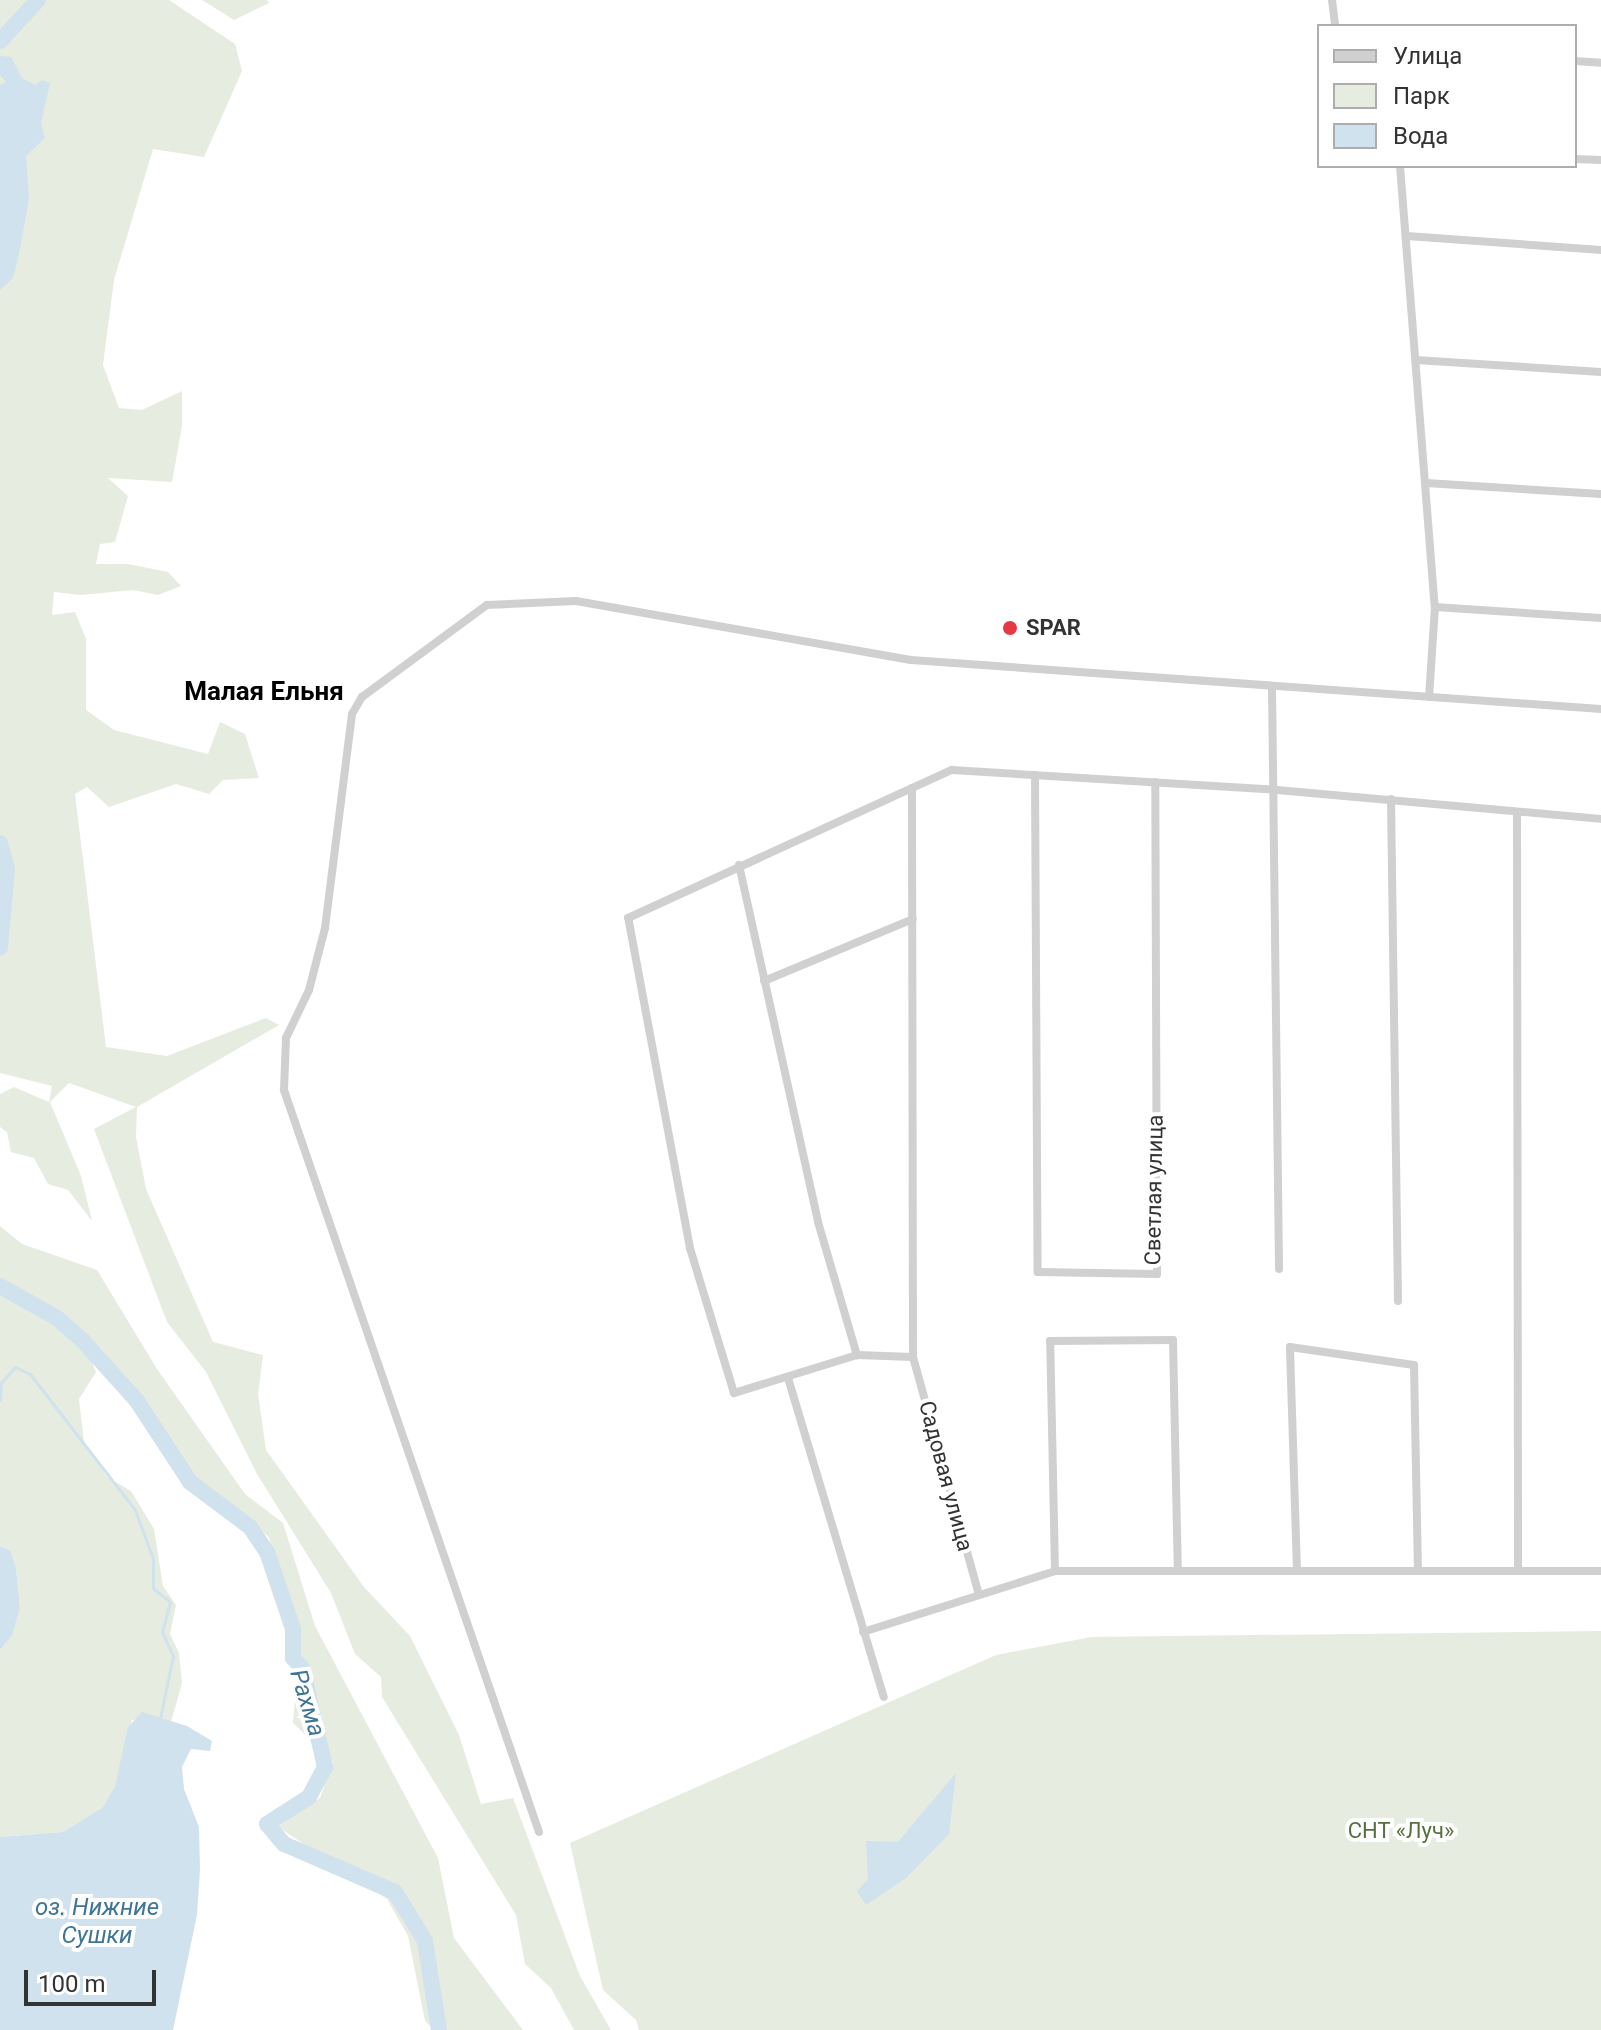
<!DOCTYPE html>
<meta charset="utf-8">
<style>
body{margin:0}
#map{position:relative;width:1601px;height:2030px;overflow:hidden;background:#fff;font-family:Roboto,sans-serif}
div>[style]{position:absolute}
.green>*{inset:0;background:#e6ecdf}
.water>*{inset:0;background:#cfe2ee}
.stream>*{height:3px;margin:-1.5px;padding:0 1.5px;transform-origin:1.5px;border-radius:1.5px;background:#cfe2ee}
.river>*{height:16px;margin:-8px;padding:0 8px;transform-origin:8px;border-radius:8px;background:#cfe2ee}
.minor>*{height:8px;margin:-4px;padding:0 4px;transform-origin:4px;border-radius:4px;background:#d0d0d0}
.dots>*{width:22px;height:22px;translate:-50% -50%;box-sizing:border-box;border:4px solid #fff;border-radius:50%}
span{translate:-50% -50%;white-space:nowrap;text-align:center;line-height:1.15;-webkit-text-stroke:8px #fff;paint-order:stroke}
.poi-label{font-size:22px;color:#333;font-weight:700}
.left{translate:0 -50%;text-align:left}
.street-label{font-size:22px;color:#333}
.park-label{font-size:22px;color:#56703f}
.water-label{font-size:24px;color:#3f7597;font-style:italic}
.quarter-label{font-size:26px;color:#000;font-weight:700}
.legend{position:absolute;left:1317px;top:24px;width:260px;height:144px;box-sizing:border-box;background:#fff;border:2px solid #adadad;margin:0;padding:10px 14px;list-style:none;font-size:24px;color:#333}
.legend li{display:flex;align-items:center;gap:16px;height:40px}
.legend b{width:40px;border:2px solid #adadad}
.scale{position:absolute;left:24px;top:1970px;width:132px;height:36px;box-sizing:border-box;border:4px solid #333;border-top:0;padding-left:10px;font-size:24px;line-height:28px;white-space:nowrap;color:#333;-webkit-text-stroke:6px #fff;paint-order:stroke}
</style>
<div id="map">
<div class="green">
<i style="clip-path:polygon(0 0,169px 0,235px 44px,242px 71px,204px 157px,153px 149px,114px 280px,103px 365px,119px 408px,142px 410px,182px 391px,182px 426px,172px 482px,108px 478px,128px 496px,115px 542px,100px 544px,96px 564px,128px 564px,168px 572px,181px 586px,158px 595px,133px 590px,81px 595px,54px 592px,52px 615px,75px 612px,86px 639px,86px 710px,114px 730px,208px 754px,220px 722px,245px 734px,259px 778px,223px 780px,209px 794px,176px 784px,109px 807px,87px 787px,75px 794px,106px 1047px,167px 1056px,266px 1018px,279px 1025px,137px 1107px,136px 1137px,146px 1189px,213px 1342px,263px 1355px,258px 1394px,266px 1450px,364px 1587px,410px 1636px,459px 1735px,481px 1804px,513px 1798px,580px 1976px,611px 2030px,574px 2030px,551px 1988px,525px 1964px,516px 1915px,382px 1697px,381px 1677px,355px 1654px,331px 1593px,257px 1474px,206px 1372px,167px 1322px,94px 1129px,136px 1107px,69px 1083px,50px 1102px,81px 1176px,92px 1221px,68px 1190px,48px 1184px,34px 1158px,11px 1152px,7px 1132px,0 1127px,0 1094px,14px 1087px,49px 1102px,52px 1086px,0 1073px)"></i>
<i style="clip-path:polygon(202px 0,267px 0,269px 3px,234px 20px)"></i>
<i style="clip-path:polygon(0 1226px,22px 1244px,97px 1270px,157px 1369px,245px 1494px,283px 1523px,315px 1626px,438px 1858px,454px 1938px,523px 2030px,435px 2030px,425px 2021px,408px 1936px,387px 1899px,278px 1827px,320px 1798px,333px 1762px,293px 1723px,299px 1654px,269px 1537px,192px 1477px,133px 1388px,82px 1333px,61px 1320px,83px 1341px,96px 1372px,79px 1399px,84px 1442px,107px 1477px,131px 1491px,154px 1529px,163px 1586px,176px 1605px,170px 1634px,179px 1653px,182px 1683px,171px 1722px,132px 1720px,115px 1786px,103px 1807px,63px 1832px,0 1837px,0 1650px,12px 1636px,20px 1608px,16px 1568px,11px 1551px,0 1546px,0 1286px,43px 1310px,0 1282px)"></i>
<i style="clip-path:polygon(1601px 1631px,1601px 2030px,639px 2030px,636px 2020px,603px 1990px,570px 1843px,996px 1655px,1091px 1637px)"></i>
</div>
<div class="water">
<i style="clip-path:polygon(0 56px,11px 57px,22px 78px,35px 85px,42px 80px,50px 83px,41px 123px,45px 138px,26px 156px,29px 199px,19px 254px,13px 278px,0 290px,0 85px,6px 82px,0 75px)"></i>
<i style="clip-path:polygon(0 1546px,11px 1551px,16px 1568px,20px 1608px,12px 1636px,0 1650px)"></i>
<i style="clip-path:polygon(142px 1712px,187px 1726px,212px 1741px,210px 1751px,191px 1749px,182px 1767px,184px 1789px,199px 1827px,200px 1870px,197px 1915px,173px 2030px,0 2030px,0 1837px,63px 1832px,103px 1807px,115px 1786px,128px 1727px)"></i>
<i style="clip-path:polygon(956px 1773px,949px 1834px,906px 1878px,866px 1905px,857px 1891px,868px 1879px,866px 1841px,898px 1842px)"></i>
</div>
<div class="stream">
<i style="left:0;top:1400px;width:17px;rotate:-87deg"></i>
<i style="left:1px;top:1383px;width:21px;rotate:-49deg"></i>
<i style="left:15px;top:1367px;width:17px;rotate:25deg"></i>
<i style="left:30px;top:1374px;width:172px;rotate:52.3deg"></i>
<i style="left:135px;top:1510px;width:52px;rotate:69.8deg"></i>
<i style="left:153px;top:1559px;width:29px;rotate:90deg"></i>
<i style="left:153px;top:1588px;width:22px;rotate:39deg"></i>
<i style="left:170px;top:1602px;width:31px;rotate:105deg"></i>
<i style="left:162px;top:1632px;width:26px;rotate:65deg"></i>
<i style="left:173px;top:1656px;width:63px;rotate:101.8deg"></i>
</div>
<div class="river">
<i style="left:0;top:41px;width:56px;rotate:-47.2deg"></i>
<i style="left:0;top:843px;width:27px;rotate:75deg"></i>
<i style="left:7px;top:869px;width:79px;rotate:95.1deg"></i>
<i style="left:0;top:1286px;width:65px;rotate:29.3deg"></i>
<i style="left:57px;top:1318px;width:35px;rotate:41deg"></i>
<i style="left:83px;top:1341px;width:81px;rotate:48deg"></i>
<i style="left:137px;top:1401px;width:97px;rotate:56.8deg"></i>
<i style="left:190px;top:1482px;width:75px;rotate:36.9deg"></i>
<i style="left:250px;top:1527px;width:30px;rotate:56deg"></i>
<i style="left:267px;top:1552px;width:81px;rotate:71.3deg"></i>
<i style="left:293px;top:1629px;width:29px;rotate:90deg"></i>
<i style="left:293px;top:1658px;width:13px;rotate:48deg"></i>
<i style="left:302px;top:1668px;width:102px;rotate:76.9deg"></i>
<i style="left:325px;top:1767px;width:34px;rotate:118deg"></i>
<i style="left:309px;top:1797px;width:50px;rotate:147.3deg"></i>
<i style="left:267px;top:1824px;width:26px;rotate:50deg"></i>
<i style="left:284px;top:1844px;width:121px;rotate:23.4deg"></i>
<i style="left:395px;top:1892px;width:57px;rotate:58.5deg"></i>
<i style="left:425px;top:1941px;width:90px;rotate:81.1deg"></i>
</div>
<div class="minor">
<i style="left:1332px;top:0;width:26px;rotate:83deg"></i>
<i style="left:1575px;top:61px;width:26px;rotate:4deg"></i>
<i style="left:1575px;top:159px;width:26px;rotate:2deg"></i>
<i style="left:1400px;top:166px;width:442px;rotate:85.5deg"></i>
<i style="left:1435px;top:607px;width:90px;rotate:93.8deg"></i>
<i style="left:1407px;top:236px;width:195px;rotate:4.1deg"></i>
<i style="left:1416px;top:360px;width:185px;rotate:3.7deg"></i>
<i style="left:1426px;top:483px;width:175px;rotate:3.6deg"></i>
<i style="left:1435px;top:607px;width:166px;rotate:3.8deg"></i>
<i style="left:1272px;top:686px;width:583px;rotate:89.31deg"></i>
<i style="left:1035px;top:775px;width:497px;rotate:89.7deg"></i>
<i style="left:1038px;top:1272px;width:119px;rotate:1deg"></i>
<i style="left:1157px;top:1274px;width:492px;rotate:-90.2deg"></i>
<i style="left:912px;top:788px;width:569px;rotate:89.9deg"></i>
<i style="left:913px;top:1357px;width:247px;rotate:74.5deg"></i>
<i style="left:1391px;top:799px;width:502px;rotate:89.2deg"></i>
<i style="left:1517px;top:813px;width:758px;rotate:89.92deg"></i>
<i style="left:739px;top:865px;width:366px;rotate:77.5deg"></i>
<i style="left:818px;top:1222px;width:139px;rotate:73.7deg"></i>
<i style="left:764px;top:981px;width:161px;rotate:-22.6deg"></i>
<i style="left:913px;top:1357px;width:56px;rotate:-178deg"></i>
<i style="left:857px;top:1355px;width:129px;rotate:162.8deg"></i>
<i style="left:734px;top:1393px;width:152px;rotate:-106.9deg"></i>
<i style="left:690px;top:1248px;width:336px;rotate:-100.6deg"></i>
<i style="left:628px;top:918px;width:356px;rotate:-24.6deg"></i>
<i style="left:952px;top:770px;width:326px;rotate:3.5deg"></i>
<i style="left:1277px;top:790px;width:325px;rotate:5.1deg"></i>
<i style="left:788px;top:1378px;width:333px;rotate:73.3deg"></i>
<i style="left:1055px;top:1571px;width:230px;rotate:-91.2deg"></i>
<i style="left:1050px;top:1341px;width:123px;rotate:-0.5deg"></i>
<i style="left:1173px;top:1340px;width:231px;rotate:88.8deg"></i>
<i style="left:1297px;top:1571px;width:224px;rotate:-91.8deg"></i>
<i style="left:1290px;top:1347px;width:125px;rotate:8.3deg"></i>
<i style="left:1414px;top:1365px;width:206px;rotate:88.9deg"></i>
<i style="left:863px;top:1632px;width:201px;rotate:-17.6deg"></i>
<i style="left:1055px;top:1571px;width:546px"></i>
<i style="left:539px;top:1832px;width:785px;rotate:-108.97deg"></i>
<i style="left:284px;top:1090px;width:52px;rotate:-87.8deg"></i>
<i style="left:286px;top:1038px;width:53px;rotate:-64.4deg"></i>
<i style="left:309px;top:990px;width:64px;rotate:-75.5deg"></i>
<i style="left:325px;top:928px;width:216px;rotate:-82.8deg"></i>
<i style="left:352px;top:714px;width:20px;rotate:-60deg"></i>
<i style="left:362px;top:697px;width:155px;rotate:-36.4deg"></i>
<i style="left:487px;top:605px;width:89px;rotate:-2.6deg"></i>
<i style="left:576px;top:601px;width:340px;rotate:10deg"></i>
<i style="left:911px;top:660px;width:692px;rotate:4.06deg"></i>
</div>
<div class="dots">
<i style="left:1010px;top:628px;background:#e63946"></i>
</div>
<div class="poi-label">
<span class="left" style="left:1026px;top:628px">SPAR</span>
</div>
<div class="street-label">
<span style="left:1154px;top:1190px;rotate:-89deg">Светлая улица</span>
<span style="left:946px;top:1476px;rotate:75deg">Садовая улица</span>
</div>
<div class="park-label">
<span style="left:1401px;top:1831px">СНТ «Луч»</span>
</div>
<div class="water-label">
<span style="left:307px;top:1703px;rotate:73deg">Рахма</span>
<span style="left:97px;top:1922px">оз. Нижние<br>Сушки</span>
</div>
<div class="quarter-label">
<span style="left:264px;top:692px">Малая Ельня</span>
</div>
<ul class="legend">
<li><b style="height:10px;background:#d0d0d0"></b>Улица</li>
<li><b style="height:22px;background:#e6ecdf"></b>Парк</li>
<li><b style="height:22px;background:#cfe2ee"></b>Вода</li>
</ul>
<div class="scale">100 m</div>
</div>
